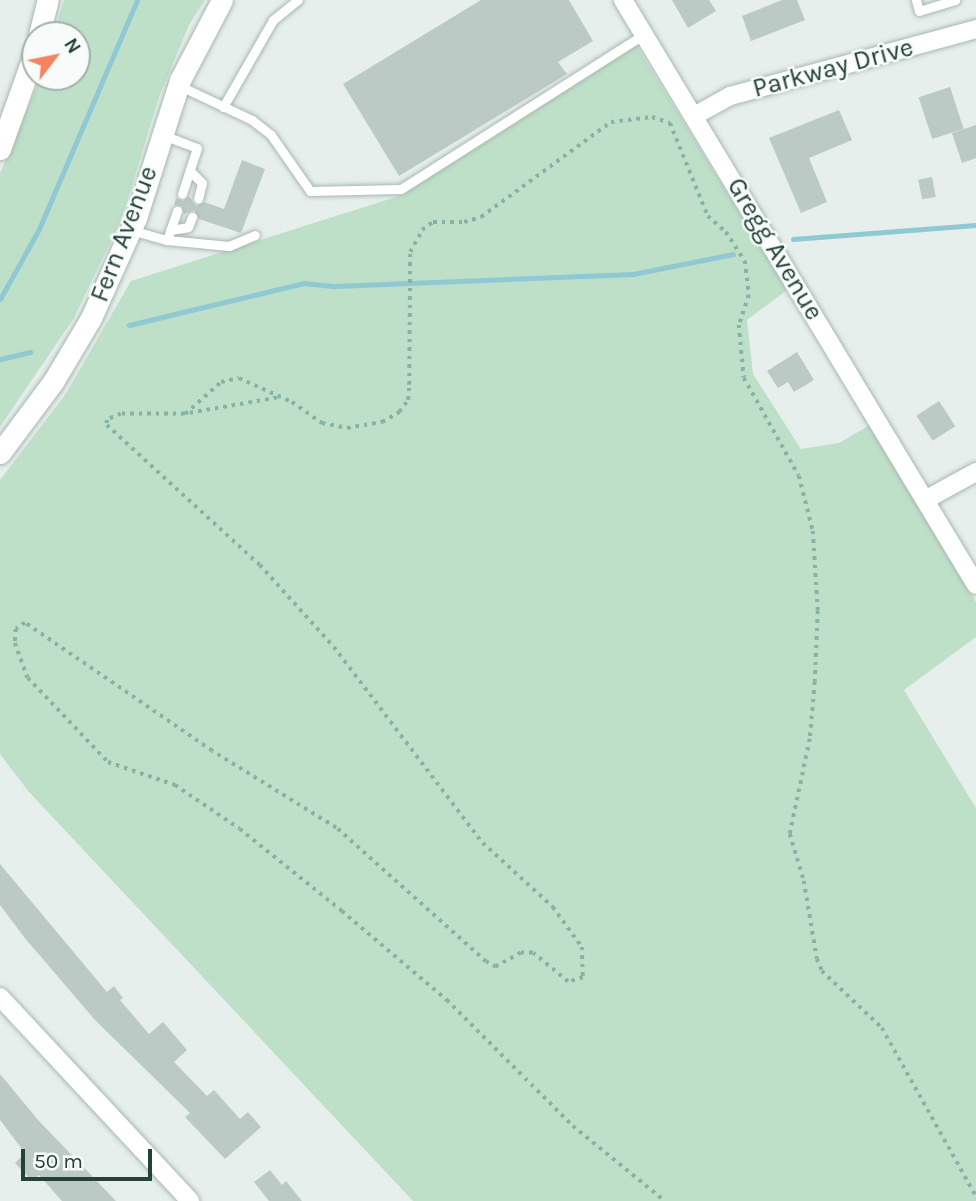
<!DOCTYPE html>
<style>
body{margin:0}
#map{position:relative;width:976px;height:1201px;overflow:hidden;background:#e6efeb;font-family:Karla,sans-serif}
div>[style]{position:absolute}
.green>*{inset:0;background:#bfe0c8}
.stream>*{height:5px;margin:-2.5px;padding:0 2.5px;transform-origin:2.5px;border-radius:2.5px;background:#8ec9d4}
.building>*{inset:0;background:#bbcac4;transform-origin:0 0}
.path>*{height:3.5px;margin-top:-1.75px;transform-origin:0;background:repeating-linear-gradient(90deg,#86b3a5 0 3.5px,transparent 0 8.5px)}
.roads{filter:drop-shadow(0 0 2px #a8b8b2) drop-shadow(0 0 2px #a8b8b2)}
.service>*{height:9px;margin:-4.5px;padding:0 4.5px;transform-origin:4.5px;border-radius:4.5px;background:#fff}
.minor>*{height:18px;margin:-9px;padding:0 9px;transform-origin:9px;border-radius:9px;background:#fff}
.tertiary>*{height:21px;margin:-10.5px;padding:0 10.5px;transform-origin:10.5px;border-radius:10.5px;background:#fff}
span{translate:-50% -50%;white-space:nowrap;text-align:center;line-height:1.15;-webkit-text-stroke:5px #f7fbf9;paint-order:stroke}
.street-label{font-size:26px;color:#24423a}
.north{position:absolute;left:21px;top:21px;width:70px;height:70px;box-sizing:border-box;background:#f7fbf9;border:2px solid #a3b1ad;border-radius:50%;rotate:58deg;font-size:19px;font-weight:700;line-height:28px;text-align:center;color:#24423a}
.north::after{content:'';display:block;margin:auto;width:24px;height:32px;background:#f4845f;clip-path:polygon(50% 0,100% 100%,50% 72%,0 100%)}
.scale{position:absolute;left:21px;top:1149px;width:131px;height:32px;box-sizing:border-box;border:4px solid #24423a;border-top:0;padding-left:9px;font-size:21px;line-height:24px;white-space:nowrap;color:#24423a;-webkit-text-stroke:5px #f7fbf9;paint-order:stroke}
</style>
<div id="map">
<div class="green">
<i style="clip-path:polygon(64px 0,205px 0,189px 25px,159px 97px,122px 218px,74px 318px,0 427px,0 173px,41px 77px,77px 77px,77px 35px,53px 35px)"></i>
<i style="clip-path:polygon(636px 45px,787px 290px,747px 320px,753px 374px,801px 449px,839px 443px,870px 425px,976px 602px,976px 637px,904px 690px,976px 808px,976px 1201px,413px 1201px,29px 792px,0 754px,0 480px,65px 395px,131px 281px,399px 196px)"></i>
</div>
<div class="stream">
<i style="left:793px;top:239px;width:184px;rotate:-4.4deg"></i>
<i style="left:0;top:299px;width:80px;rotate:-60.9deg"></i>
<i style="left:39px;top:229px;width:249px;rotate:-66.8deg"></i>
<i style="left:129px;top:325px;width:180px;rotate:-13.5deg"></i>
<i style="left:304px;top:283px;width:31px;rotate:6deg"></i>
<i style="left:335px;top:286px;width:298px;rotate:-2.3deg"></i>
<i style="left:633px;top:274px;width:102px;rotate:-11.3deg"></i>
<i style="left:0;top:359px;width:31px;rotate:-13deg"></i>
</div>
<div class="building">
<i style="clip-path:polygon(481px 0,569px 0,593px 41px,558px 62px,567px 74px,399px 176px,343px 84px)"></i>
<i style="clip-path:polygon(672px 0,709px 0,716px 11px,688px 28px)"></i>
<i style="clip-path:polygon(782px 0,797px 0,805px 20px,751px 41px,742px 16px)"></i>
<i style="left:950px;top:87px;width:44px;height:33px;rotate:72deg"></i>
<i style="clip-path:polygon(839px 110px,852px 140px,809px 158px,827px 202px,801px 213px,769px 138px)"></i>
<i style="clip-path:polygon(976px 125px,976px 158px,962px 163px,952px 133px)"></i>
<i style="clip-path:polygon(242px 160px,265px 169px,241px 233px,199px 219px,194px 210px,184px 214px,182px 206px,174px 205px,176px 198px,183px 201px,189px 196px,196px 206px,204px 202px,224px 209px)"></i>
<i style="left:932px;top:177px;width:20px;height:14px;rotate:79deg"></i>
<i style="clip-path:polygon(797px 352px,814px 380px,794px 392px,788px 382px,778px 388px,767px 371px)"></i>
<i style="left:939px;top:401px;width:30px;height:27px;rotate:57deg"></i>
<i style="clip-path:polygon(0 864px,107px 992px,114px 986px,123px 998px,120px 1000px,149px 1034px,163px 1022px,187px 1050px,174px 1062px,207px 1096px,214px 1090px,240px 1119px,248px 1112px,261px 1127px,225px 1159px,185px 1117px,190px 1113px,95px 1020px,24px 937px,0 905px)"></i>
<i style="clip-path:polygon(0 1074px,39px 1121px,116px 1201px,62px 1201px,39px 1175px,32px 1181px,15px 1163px,25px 1153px,0 1120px)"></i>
<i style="clip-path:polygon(270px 1170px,282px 1185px,286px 1181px,302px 1201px,269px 1201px,254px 1182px)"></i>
</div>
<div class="path">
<i style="left:277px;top:398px;width:93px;rotate:170.1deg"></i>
<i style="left:185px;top:414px;width:48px;rotate:-41.6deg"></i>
<i style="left:221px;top:382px;width:18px;rotate:-13deg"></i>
<i style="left:239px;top:378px;width:58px;rotate:24.4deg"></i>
<i style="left:292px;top:402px;width:37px;rotate:35deg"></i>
<i style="left:322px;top:423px;width:25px;rotate:11deg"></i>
<i style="left:347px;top:428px;width:36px;rotate:-10deg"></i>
<i style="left:382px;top:422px;width:20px;rotate:-30deg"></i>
<i style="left:399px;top:412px;width:15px;rotate:-53deg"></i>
<i style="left:408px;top:400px;width:15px;rotate:-86deg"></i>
<i style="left:409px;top:385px;width:133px;rotate:-89.6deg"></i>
<i style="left:410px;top:252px;width:25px;rotate:-61deg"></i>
<i style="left:422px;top:230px;width:14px;rotate:-36deg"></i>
<i style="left:433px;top:222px;width:31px"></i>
<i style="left:464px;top:222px;width:18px;rotate:-16deg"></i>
<i style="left:481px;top:217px;width:161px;rotate:-36.2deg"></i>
<i style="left:611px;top:122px;width:41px;rotate:-7deg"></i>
<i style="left:652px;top:117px;width:19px;rotate:18deg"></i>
<i style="left:670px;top:123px;width:100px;rotate:67.8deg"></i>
<i style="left:708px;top:216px;width:24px;rotate:42deg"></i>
<i style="left:726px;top:232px;width:35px;rotate:57deg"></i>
<i style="left:745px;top:261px;width:34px;rotate:83deg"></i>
<i style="left:749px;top:295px;width:32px;rotate:108deg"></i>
<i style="left:739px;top:325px;width:53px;rotate:84.6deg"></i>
<i style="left:744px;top:378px;width:112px;rotate:60.7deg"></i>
<i style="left:799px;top:476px;width:57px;rotate:75.7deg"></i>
<i style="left:813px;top:531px;width:80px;rotate:86.4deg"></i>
<i style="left:818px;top:611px;width:71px;rotate:92.4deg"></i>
<i style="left:815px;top:682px;width:57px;rotate:95deg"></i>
<i style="left:810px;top:739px;width:97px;rotate:101.9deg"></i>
<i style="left:790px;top:834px;width:49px;rotate:73.4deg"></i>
<i style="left:804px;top:881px;width:79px;rotate:80.5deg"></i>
<i style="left:817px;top:959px;width:13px;rotate:67deg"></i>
<i style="left:822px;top:971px;width:83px;rotate:43.5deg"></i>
<i style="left:882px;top:1028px;width:193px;rotate:60.8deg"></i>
<i style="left:185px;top:414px;width:64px;rotate:180deg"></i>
<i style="left:121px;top:414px;width:15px;rotate:157deg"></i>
<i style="left:107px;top:420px;width:5px;rotate:90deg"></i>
<i style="left:107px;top:425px;width:207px;rotate:42.5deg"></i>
<i style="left:260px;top:565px;width:110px;rotate:47.9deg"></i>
<i style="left:334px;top:647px;width:246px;rotate:52.8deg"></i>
<i style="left:483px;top:843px;width:95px;rotate:42.4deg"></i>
<i style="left:553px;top:907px;width:49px;rotate:54.1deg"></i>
<i style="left:582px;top:947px;width:31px;rotate:88deg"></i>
<i style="left:583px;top:978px;width:16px;rotate:165deg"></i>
<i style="left:568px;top:982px;width:45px;rotate:-140.4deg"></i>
<i style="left:533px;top:953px;width:12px;rotate:180deg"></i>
<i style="left:521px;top:953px;width:29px;rotate:151deg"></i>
<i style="left:496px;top:967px;width:11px;rotate:-153deg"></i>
<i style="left:486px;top:962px;width:201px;rotate:-138.2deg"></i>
<i style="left:336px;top:828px;width:146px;rotate:-148.2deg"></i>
<i style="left:212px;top:751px;width:227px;rotate:-145.6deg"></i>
<i style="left:25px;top:623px;width:11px;rotate:146deg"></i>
<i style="left:16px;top:629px;width:14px;rotate:94deg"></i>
<i style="left:15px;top:643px;width:37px;rotate:70deg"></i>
<i style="left:28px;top:678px;width:116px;rotate:46.4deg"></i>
<i style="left:108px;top:762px;width:71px;rotate:18.9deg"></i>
<i style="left:175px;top:785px;width:78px;rotate:34.1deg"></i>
<i style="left:240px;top:829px;width:131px;rotate:38.8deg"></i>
<i style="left:342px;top:911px;width:138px;rotate:40.3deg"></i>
<i style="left:447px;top:1000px;width:178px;rotate:45deg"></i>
<i style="left:573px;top:1126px;width:119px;rotate:39.2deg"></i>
</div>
<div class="roads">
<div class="service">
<i style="left:916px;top:0;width:11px;rotate:75deg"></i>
<i style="left:919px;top:11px;width:38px;rotate:-17deg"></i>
<i style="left:178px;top:85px;width:82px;rotate:25.3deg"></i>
<i style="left:252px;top:120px;width:24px;rotate:38deg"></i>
<i style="left:271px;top:135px;width:68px;rotate:55.1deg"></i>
<i style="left:310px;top:191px;width:91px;rotate:-1.3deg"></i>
<i style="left:401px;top:189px;width:288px;rotate:-32.5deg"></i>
<i style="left:223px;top:107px;width:100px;rotate:-60.1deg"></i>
<i style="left:273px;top:20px;width:32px;rotate:-39deg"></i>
<i style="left:163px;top:135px;width:36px;rotate:21deg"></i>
<i style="left:197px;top:148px;width:48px;rotate:108.1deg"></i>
<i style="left:190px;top:171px;width:17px;rotate:45deg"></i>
<i style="left:202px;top:183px;width:16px;rotate:104deg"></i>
<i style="left:131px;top:230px;width:37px;rotate:16deg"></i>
<i style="left:167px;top:240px;width:31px;rotate:-71deg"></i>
<i style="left:170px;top:230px;width:18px;rotate:-9deg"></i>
<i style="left:188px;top:227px;width:11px;rotate:-68deg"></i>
<i style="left:167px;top:240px;width:62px;rotate:5.5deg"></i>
<i style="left:229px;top:246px;width:28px;rotate:-23deg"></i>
</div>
<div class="minor">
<i style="left:623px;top:0;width:683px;rotate:58.89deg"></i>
<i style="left:694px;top:116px;width:41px;rotate:-29.1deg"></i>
<i style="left:730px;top:96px;width:255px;rotate:-15.2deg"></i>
<i style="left:925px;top:500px;width:58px;rotate:-28.8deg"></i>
<i style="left:0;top:997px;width:279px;rotate:47deg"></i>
</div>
<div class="tertiary">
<i style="left:39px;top:35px;width:36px;rotate:-76deg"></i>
<i style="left:0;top:149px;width:104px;rotate:-70.3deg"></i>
<i style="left:0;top:453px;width:89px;rotate:-53.3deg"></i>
<i style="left:53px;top:382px;width:74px;rotate:-59.3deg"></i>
<i style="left:91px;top:318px;width:110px;rotate:-65.8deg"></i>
<i style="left:136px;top:218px;width:145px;rotate:-72.3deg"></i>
<i style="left:180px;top:80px;width:90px;rotate:-62.3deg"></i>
</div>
</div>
<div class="street-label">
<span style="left:833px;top:68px;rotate:-15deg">Parkway Drive</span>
<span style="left:124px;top:234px;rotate:-69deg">Fern Avenue</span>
<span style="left:775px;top:249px;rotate:59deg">Gregg Avenue</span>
</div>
<div class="north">N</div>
<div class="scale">50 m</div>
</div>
